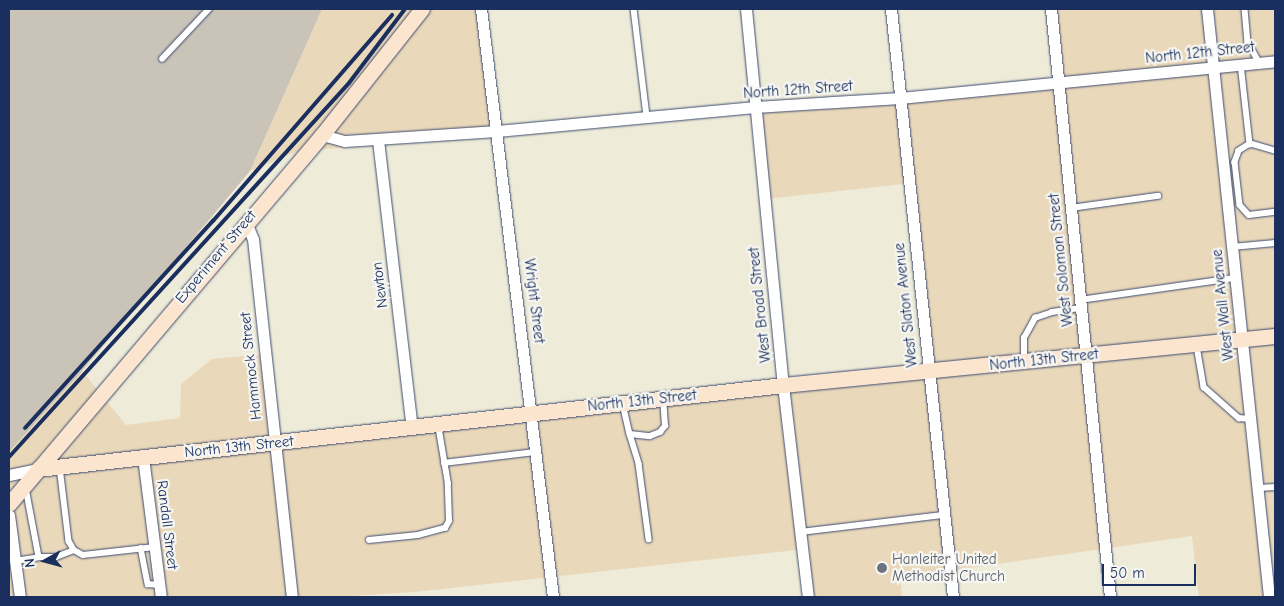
<!DOCTYPE html>
<style>
body{margin:0}
#map{position:relative;width:1284px;height:606px;overflow:hidden;background:#eeebd8;font-family:"Comic Neue",sans-serif}
div>[style]{position:absolute}
.built>*{inset:0;background:#ead8ba}
.industrial>*{inset:0;background:#cac3b8}
.roads{filter:drop-shadow(0 0 1px #3b4b70) drop-shadow(0 0 1px #3b4b70)}
.lane>*{height:5.5px;margin:-2.75px;padding:0 2.75px;transform-origin:2.75px;border-radius:2.75px;background:#fff}
.street>*{height:11px;margin:-5.5px;padding:0 5.5px;transform-origin:5.5px;border-radius:5.5px;background:#fff}
.secondary>*{height:15px;margin:-7.5px;padding:0 7.5px;transform-origin:7.5px;border-radius:7.5px;background:#fbe5cf}
.rail>*{height:4px;margin:-2px;padding:0 2px;transform-origin:2px;border-radius:2px;background:#1b2f5e}
.dots>*{width:14px;height:14px;translate:-50% -50%;box-sizing:border-box;border:2px solid #f6f6f2;border-radius:50%}
span{translate:-50% -50%;white-space:nowrap;text-align:center;line-height:1.15;-webkit-text-stroke:4.5px #f6f6f2;paint-order:stroke}
.street-label{font-size:15px;color:#1b2f5e}
.worship-label{font-size:15px;color:#5b616d}
.left{translate:0 -50%;text-align:left}
.frame{position:absolute;inset:0;border:10px solid #1b2f5e;pointer-events:none}
.north{position:absolute;left:20px;top:536px;width:50px;height:50px;-webkit-text-stroke:4px #f6f6f2;paint-order:stroke;rotate:263deg;font-size:14px;font-weight:700;line-height:20px;text-align:center;color:#1b2f5e}
.north::after{content:'';display:block;margin:auto;width:18px;height:22px;background:#1b2f5e;clip-path:polygon(50% 0,100% 100%,50% 72%,0 100%)}
.scale{position:absolute;left:1102px;top:564px;width:94px;height:22px;box-sizing:border-box;border:2px solid #1b2f5e;border-top:0;padding-left:6px;font-size:15px;line-height:18px;white-space:nowrap;color:#1b2f5e;-webkit-text-stroke:4px #f6f6f2;paint-order:stroke}
</style>
<div id="map">
<div class="built">
<i style="clip-path:polygon(322px 9px,483px 9px,499px 132px,296px 152px,250px 171px)"></i>
<i style="clip-path:polygon(1056px 9px,1275px 9px,1275px 597px,1199px 597px,1192px 536px,900px 578px,902px 597px,812px 597px,806px 549px,414px 592px,335px 597px,9px 597px,9px 452px,82px 371px,126px 425px,180px 418px,181px 384px,212px 359px,267px 354px,280px 441px,931px 373px,912px 183px,766px 199px,758px 110px,1065px 78px)"></i>
</div>
<div class="industrial">
<i style="clip-path:polygon(9px 9px,322px 9px,250px 171px,82px 371px,9px 452px)"></i>
</div>
<div class="roads">
<div class="lane">
<i style="left:634px;top:9px;width:109px;rotate:83.1deg"></i>
<i style="left:1245px;top:9px;width:33px;rotate:85deg"></i>
<i style="left:1248px;top:42px;width:23px;rotate:61deg"></i>
<i style="left:162px;top:59px;width:69px;rotate:-46.8deg"></i>
<i style="left:1241px;top:64px;width:81px;rotate:83.6deg"></i>
<i style="left:1275px;top:151px;width:26px;rotate:-164deg"></i>
<i style="left:1250px;top:144px;width:13px;rotate:148deg"></i>
<i style="left:1239px;top:151px;width:12px;rotate:110deg"></i>
<i style="left:1235px;top:162px;width:43px;rotate:83.4deg"></i>
<i style="left:1240px;top:205px;width:13px;rotate:48deg"></i>
<i style="left:1249px;top:215px;width:26px;rotate:-7deg"></i>
<i style="left:1071px;top:208px;width:88px;rotate:-7.9deg"></i>
<i style="left:1232px;top:247px;width:43px;rotate:-5.3deg"></i>
<i style="left:1080px;top:300px;width:157px;rotate:-8.1deg"></i>
<i style="left:1197px;top:346px;width:42px;rotate:80.3deg"></i>
<i style="left:1204px;top:387px;width:47px;rotate:41.5deg"></i>
<i style="left:1239px;top:418px;width:11px;rotate:5deg"></i>
<i style="left:1024px;top:360px;width:22px;rotate:-90deg"></i>
<i style="left:1024px;top:338px;width:23px;rotate:-61deg"></i>
<i style="left:1035px;top:318px;width:18px;rotate:-19deg"></i>
<i style="left:1052px;top:312px;width:29px;rotate:-8deg"></i>
<i style="left:623px;top:404px;width:31px;rotate:77deg"></i>
<i style="left:630px;top:434px;width:20px;rotate:6deg"></i>
<i style="left:650px;top:436px;width:11px;rotate:-22deg"></i>
<i style="left:660px;top:432px;width:8px;rotate:-50deg"></i>
<i style="left:665px;top:426px;width:27px;rotate:-94deg"></i>
<i style="left:630px;top:434px;width:31px;rotate:73deg"></i>
<i style="left:639px;top:464px;width:76px;rotate:82.4deg"></i>
<i style="left:444px;top:463px;width:93px;rotate:-6.8deg"></i>
<i style="left:60px;top:467px;width:75px;rotate:83.1deg"></i>
<i style="left:69px;top:541px;width:10px;rotate:61deg"></i>
<i style="left:74px;top:550px;width:10px;rotate:29deg"></i>
<i style="left:83px;top:555px;width:72px;rotate:-6.3deg"></i>
<i style="left:26px;top:488px;width:70px;rotate:79.3deg"></i>
<i style="left:39px;top:557px;width:17px"></i>
<i style="left:56px;top:557px;width:19px;rotate:-21deg"></i>
<i style="left:1258px;top:488px;width:17px;rotate:-3deg"></i>
<i style="left:801px;top:532px;width:144px;rotate:-6.8deg"></i>
<i style="left:369px;top:540px;width:49px;rotate:-5.8deg"></i>
<i style="left:418px;top:535px;width:28px;rotate:-15deg"></i>
<i style="left:445px;top:528px;width:8px;rotate:-60deg"></i>
<i style="left:449px;top:521px;width:37px;rotate:-92deg"></i>
<i style="left:448px;top:484px;width:60px;rotate:-99.6deg"></i>
<i style="left:141px;top:548px;width:37px;rotate:79deg"></i>
<i style="left:148px;top:584px;width:11px;rotate:5deg"></i>
<i style="left:15px;top:561px;width:24px;rotate:-9deg"></i>
</div>
<div class="street">
<i style="left:481px;top:9px;width:592px;rotate:83.02deg"></i>
<i style="left:746px;top:9px;width:378px;rotate:84.4deg"></i>
<i style="left:783px;top:385px;width:213px;rotate:83.3deg"></i>
<i style="left:891px;top:9px;width:591px;rotate:83.98deg"></i>
<i style="left:1051px;top:9px;width:591px;rotate:84.27deg"></i>
<i style="left:1207px;top:9px;width:591px;rotate:83.98deg"></i>
<i style="left:322px;top:135px;width:24px;rotate:15deg"></i>
<i style="left:345px;top:141px;width:152px;rotate:-3.8deg"></i>
<i style="left:497px;top:131px;width:259px;rotate:-5.3deg"></i>
<i style="left:755px;top:107px;width:145px;rotate:-3.6deg"></i>
<i style="left:900px;top:98px;width:377px;rotate:-5.6deg"></i>
<i style="left:378px;top:140px;width:290px;rotate:83.3deg"></i>
<i style="left:246px;top:222px;width:18px;rotate:68deg"></i>
<i style="left:253px;top:239px;width:360px;rotate:83.8deg"></i>
<i style="left:143px;top:457px;width:141px;rotate:82.7deg"></i>
<i style="left:9px;top:475px;width:30px;rotate:-12deg"></i>
<i style="left:9px;top:515px;width:83px;rotate:82.4deg"></i>
</div>
<div class="secondary">
<i style="left:38px;top:469px;width:750px;rotate:-6.43deg"></i>
<i style="left:783px;top:385px;width:494px;rotate:-5.7deg"></i>
<i style="left:9px;top:504px;width:484px;rotate:-49.7deg"></i>
<i style="left:322px;top:135px;width:161px;rotate:-51.6deg"></i>
</div>
</div>
<div class="rail">
<i style="left:25px;top:428px;width:280px;rotate:-47.8deg"></i>
<i style="left:213px;top:221px;width:273px;rotate:-49deg"></i>
<i style="left:9px;top:457px;width:505px;rotate:-47.73deg"></i>
<i style="left:349px;top:83px;width:93px;rotate:-52.9deg"></i>
</div>
<div class="dots">
<i style="left:882px;top:568px;background:#6b7280"></i>
</div>
<div class="street-label">
<span style="left:1200px;top:53px;rotate:-6deg">North 12th Street</span>
<span style="left:798px;top:90px;rotate:-4deg">North 12th Street</span>
<span style="left:216px;top:257px;rotate:-50deg">Experiment Street</span>
<span style="left:1061px;top:260px;rotate:-96deg">West Solomon Street</span>
<span style="left:380px;top:285px;rotate:-97deg">Newton</span>
<span style="left:534px;top:301px;rotate:83deg">Wright Street</span>
<span style="left:760px;top:305px;rotate:-96deg">West Broad Street</span>
<span style="left:906px;top:305px;rotate:-96deg">West Slaton Avenue</span>
<span style="left:1223px;top:305px;rotate:-96deg">West Wall Avenue</span>
<span style="left:1044px;top:360px;rotate:-6deg">North 13th Street</span>
<span style="left:251px;top:366px;rotate:-96deg">Hammock Street</span>
<span style="left:642px;top:401px;rotate:-6deg">North 13th Street</span>
<span style="left:239px;top:447px;rotate:-6deg">North 13th Street</span>
<span style="left:167px;top:525px;rotate:83deg">Randall Street</span>
</div>
<div class="worship-label">
<span class="left" style="left:892px;top:568px">Hanleiter United<br>Methodist Church</span>
</div>
<div class="frame"></div>
<div class="north">N</div>
<div class="scale">50 m</div>
</div>
